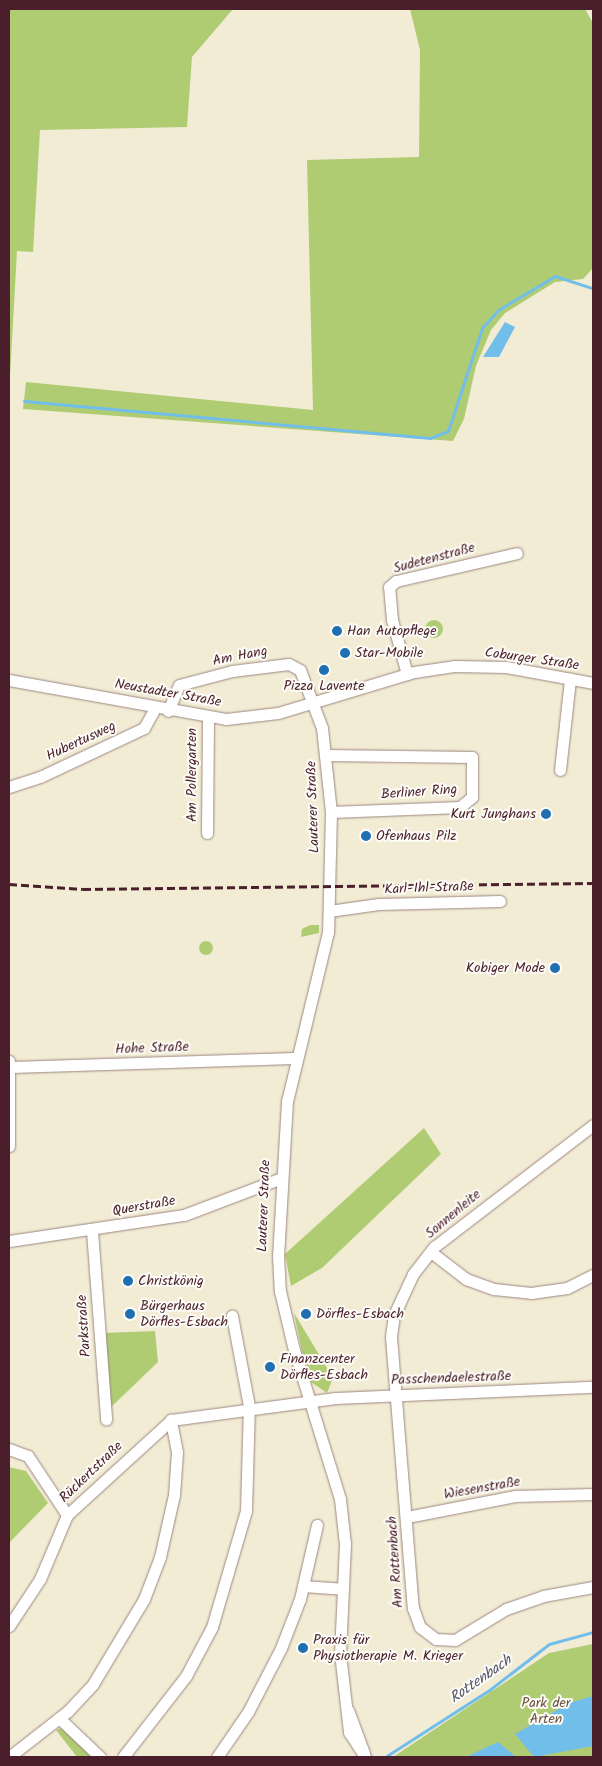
<!DOCTYPE html>
<meta charset="utf-8">
<style>
body{margin:0}
#map{position:relative;width:602px;height:1766px;overflow:hidden;background:#f2ecd5;font-family:Kalam,sans-serif}
div>[style]{position:absolute}
.green>*{inset:0;background:#b0cc73}
.round{border-radius:50%}
.water>*{inset:0;background:#71beeb}
.stream>*{height:3px;margin:-1.5px;padding:0 1.5px;transform-origin:1.5px;border-radius:1.5px;background:#71beeb}
.roads{filter:drop-shadow(0 0 1px #9e8680) drop-shadow(0 0 1px #9e8680)}
.minor>*{height:11px;margin:-5.5px;padding:0 5.5px;transform-origin:5.5px;border-radius:5.5px;background:#fff}
.rail>*{height:3px;margin-top:-1.5px;transform-origin:0;background:repeating-linear-gradient(90deg,#4a1f2b 0 8px,transparent 0 12px)}
.dots>*{width:14px;height:14px;translate:-50% -50%;box-sizing:border-box;border:2px solid #fdfcf7;border-radius:50%}
span{translate:-50% -50%;white-space:nowrap;text-align:center;line-height:1.15;-webkit-text-stroke:4px #fdfcf7;paint-order:stroke}
.street-label{font-size:14px;color:#4a1f2b}
.poi-label{font-size:14px;color:#4a1f2b}
.left{translate:0 -50%;text-align:left}
.right{translate:-100% -50%;text-align:right}
.park-label{font-size:14px;color:#695341}
.water-label{font-size:15px;color:#58576e;font-style:italic}
.frame{position:absolute;inset:0;border:10px solid #4a1f2b;pointer-events:none}
</style>
<div id="map">
<div class="green">
<i style="clip-path:polygon(9px 9px,233px 9px,192px 57px,187px 127px,40px 130px,33px 252px,17px 251px,9px 395px)"></i>
<i style="clip-path:polygon(410px 9px,585px 9px,593px 23px,593px 268px,583px 279px,555px 282px,505px 313px,491px 330px,476px 366px,464px 419px,453px 441px,23px 409px,26px 382px,313px 410px,307px 160px,419px 157px,420px 50px)"></i>
<i class="round" style="left:425px;top:620px;width:18px;height:18px"></i>
<i style="clip-path:polygon(310px 925px,319px 925px,319px 933px,301px 937px,302px 929px)"></i>
<i class="round" style="left:199px;top:941px;width:14px;height:14px"></i>
<i style="clip-path:polygon(424px 1128px,441px 1154px,322px 1268px,291px 1286px,285px 1254px)"></i>
<i style="clip-path:polygon(294px 1313px,333px 1378px,327px 1393px,308px 1380px)"></i>
<i style="clip-path:polygon(155px 1331px,158px 1362px,108px 1410px,102px 1333px)"></i>
<i style="clip-path:polygon(9px 1467px,26px 1471px,48px 1503px,9px 1543px)"></i>
<i style="clip-path:polygon(593px 1644px,593px 1757px,393px 1757px,549px 1653px)"></i>
<i style="clip-path:polygon(62px 1728px,93px 1757px,77px 1757px,56px 1730px)"></i>
</div>
<div class="water">
<i style="clip-path:polygon(505px 322px,515px 327px,499px 357px,483px 357px)"></i>
<i style="clip-path:polygon(593px 1696px,593px 1746px,534px 1757px,515px 1734px,569px 1703px)"></i>
<i style="clip-path:polygon(498px 1742px,516px 1757px,468px 1757px,472px 1754px)"></i>
</div>
<div class="stream">
<i style="left:24px;top:401px;width:408px;rotate:5.2deg"></i>
<i style="left:430px;top:438px;width:19px;rotate:-21deg"></i>
<i style="left:448px;top:431px;width:108px;rotate:-71.7deg"></i>
<i style="left:482px;top:328px;width:24px;rotate:-48deg"></i>
<i style="left:498px;top:310px;width:66px;rotate:-30.8deg"></i>
<i style="left:555px;top:276px;width:40px;rotate:18deg"></i>
<i style="left:385px;top:1757px;width:122px;rotate:-32.7deg"></i>
<i style="left:488px;top:1691px;width:77px;rotate:-37.6deg"></i>
<i style="left:549px;top:1644px;width:46px;rotate:-15.3deg"></i>
</div>
<div class="roads">
<div class="minor">
<i style="left:407px;top:674px;width:56px;rotate:-105.5deg"></i>
<i style="left:392px;top:620px;width:33px;rotate:-95deg"></i>
<i style="left:389px;top:587px;width:9px;rotate:-41deg"></i>
<i style="left:396px;top:581px;width:124px;rotate:-13deg"></i>
<i style="left:9px;top:680px;width:220px;rotate:10.2deg"></i>
<i style="left:226px;top:719px;width:52px;rotate:-6.6deg"></i>
<i style="left:278px;top:713px;width:142px;rotate:-16.8deg"></i>
<i style="left:414px;top:672px;width:40px;rotate:-8.5deg"></i>
<i style="left:454px;top:666px;width:52px;rotate:1.1deg"></i>
<i style="left:506px;top:667px;width:88px;rotate:10.4deg"></i>
<i style="left:168px;top:711px;width:28px;rotate:-67deg"></i>
<i style="left:179px;top:685px;width:55px;rotate:-14.8deg"></i>
<i style="left:232px;top:671px;width:57px;rotate:-7deg"></i>
<i style="left:289px;top:664px;width:13px;rotate:29deg"></i>
<i style="left:300px;top:670px;width:62px;rotate:69.2deg"></i>
<i style="left:322px;top:728px;width:84px;rotate:83.9deg"></i>
<i style="left:331px;top:812px;width:120px;rotate:91.4deg"></i>
<i style="left:328px;top:932px;width:174px;rotate:103.6deg"></i>
<i style="left:287px;top:1101px;width:155px;rotate:93.3deg"></i>
<i style="left:278px;top:1256px;width:35px;rotate:87deg"></i>
<i style="left:280px;top:1291px;width:61px;rotate:76.7deg"></i>
<i style="left:294px;top:1350px;width:156px;rotate:72.8deg"></i>
<i style="left:340px;top:1499px;width:45px;rotate:83.7deg"></i>
<i style="left:345px;top:1544px;width:109px;rotate:92.6deg"></i>
<i style="left:340px;top:1653px;width:80px;rotate:83.5deg"></i>
<i style="left:349px;top:1732px;width:30px;rotate:57deg"></i>
<i style="left:327px;top:755px;width:145px;rotate:0.8deg"></i>
<i style="left:472px;top:757px;width:40px;rotate:90deg"></i>
<i style="left:472px;top:797px;width:16px;rotate:140deg"></i>
<i style="left:460px;top:807px;width:129px;rotate:177.8deg"></i>
<i style="left:560px;top:770px;width:92px;rotate:-83.7deg"></i>
<i style="left:9px;top:787px;width:33px;rotate:-18deg"></i>
<i style="left:40px;top:777px;width:115px;rotate:-25.2deg"></i>
<i style="left:144px;top:728px;width:23px;rotate:-61deg"></i>
<i style="left:207px;top:833px;width:115px;rotate:-89.5deg"></i>
<i style="left:329px;top:911px;width:50px;rotate:-8deg"></i>
<i style="left:379px;top:904px;width:121px;rotate:-1.4deg"></i>
<i style="left:9px;top:1061px;width:85px;rotate:90deg"></i>
<i style="left:9px;top:1067px;width:287px;rotate:-1.8deg"></i>
<i style="left:593px;top:1125px;width:200px;rotate:142.5deg"></i>
<i style="left:434px;top:1247px;width:34px;rotate:128deg"></i>
<i style="left:413px;top:1274px;width:45px;rotate:114.9deg"></i>
<i style="left:394px;top:1315px;width:22px;rotate:98deg"></i>
<i style="left:391px;top:1337px;width:272px;rotate:85.4deg"></i>
<i style="left:413px;top:1608px;width:20px;rotate:70deg"></i>
<i style="left:420px;top:1627px;width:20px;rotate:37deg"></i>
<i style="left:436px;top:1639px;width:19px;rotate:3deg"></i>
<i style="left:455px;top:1640px;width:60px;rotate:-31.3deg"></i>
<i style="left:506px;top:1609px;width:39px;rotate:-19deg"></i>
<i style="left:543px;top:1596px;width:51px;rotate:-10.2deg"></i>
<i style="left:92px;top:1231px;width:189px;rotate:85.7deg"></i>
<i style="left:9px;top:1241px;width:177px;rotate:-8.5deg"></i>
<i style="left:184px;top:1215px;width:102px;rotate:-20.8deg"></i>
<i style="left:431px;top:1252px;width:44px;rotate:37.6deg"></i>
<i style="left:466px;top:1279px;width:30px;rotate:20deg"></i>
<i style="left:494px;top:1289px;width:37px;rotate:6deg"></i>
<i style="left:531px;top:1293px;width:36px;rotate:-8deg"></i>
<i style="left:567px;top:1288px;width:29px;rotate:-27deg"></i>
<i style="left:9px;top:1449px;width:20px;rotate:20deg"></i>
<i style="left:28px;top:1456px;width:71px;rotate:56.5deg"></i>
<i style="left:407px;top:1517px;width:110px;rotate:-11deg"></i>
<i style="left:515px;top:1496px;width:78px;rotate:-1.5deg"></i>
<i style="left:303px;top:1586px;width:39px;rotate:4deg"></i>
<i style="left:9px;top:1626px;width:56px;rotate:-56.6deg"></i>
<i style="left:40px;top:1579px;width:69px;rotate:-67.1deg"></i>
<i style="left:67px;top:1515px;width:141px;rotate:-42.4deg"></i>
<i style="left:171px;top:1420px;width:166px;rotate:-7.6deg"></i>
<i style="left:336px;top:1398px;width:257px;rotate:-2.5deg"></i>
<i style="left:348px;top:1710px;width:46px;rotate:69.6deg"></i>
<i style="left:59px;top:1718px;width:57px;rotate:43.6deg"></i>
<i style="left:9px;top:1757px;width:75px;rotate:-37.9deg"></i>
<i style="left:68px;top:1711px;width:37px;rotate:-47deg"></i>
<i style="left:93px;top:1684px;width:99px;rotate:-59deg"></i>
<i style="left:144px;top:1599px;width:45px;rotate:-69.1deg"></i>
<i style="left:160px;top:1557px;width:64px;rotate:-77.3deg"></i>
<i style="left:174px;top:1495px;width:43px;rotate:-86deg"></i>
<i style="left:177px;top:1452px;width:33px;rotate:-101deg"></i>
<i style="left:123px;top:1757px;width:103px;rotate:-52.1deg"></i>
<i style="left:186px;top:1676px;width:55px;rotate:-62deg"></i>
<i style="left:212px;top:1627px;width:121px;rotate:-73.7deg"></i>
<i style="left:246px;top:1511px;width:105px;rotate:-88.4deg"></i>
<i style="left:249px;top:1406px;width:92px;rotate:-100.7deg"></i>
<i style="left:217px;top:1757px;width:55px;rotate:-55.4deg"></i>
<i style="left:248px;top:1712px;width:72px;rotate:-62.7deg"></i>
<i style="left:281px;top:1648px;width:53px;rotate:-68.8deg"></i>
<i style="left:300px;top:1599px;width:76px;rotate:-77.1deg"></i>
</div>
</div>
<div class="rail">
<i style="left:9px;top:884px;width:74px;rotate:3.9deg"></i>
<i style="left:83px;top:889px;width:510px;rotate:-0.67deg"></i>
</div>
<div class="dots">
<i style="left:337px;top:631px;background:#1f6fb2"></i>
<i style="left:345px;top:653px;background:#1f6fb2"></i>
<i style="left:324px;top:670px;background:#1f6fb2"></i>
<i style="left:546px;top:814px;background:#1f6fb2"></i>
<i style="left:366px;top:836px;background:#1f6fb2"></i>
<i style="left:555px;top:968px;background:#1f6fb2"></i>
<i style="left:128px;top:1281px;background:#1f6fb2"></i>
<i style="left:130px;top:1314px;background:#1f6fb2"></i>
<i style="left:306px;top:1314px;background:#1f6fb2"></i>
<i style="left:270px;top:1367px;background:#1f6fb2"></i>
<i style="left:303px;top:1648px;background:#1f6fb2"></i>
</div>
<div class="street-label">
<span style="left:434px;top:558px;rotate:-15deg">Sudetenstraße</span>
<span style="left:240px;top:656px;rotate:-11deg">Am Hang</span>
<span style="left:532px;top:659px;rotate:8deg">Coburger Straße</span>
<span style="left:168px;top:693px;rotate:10deg">Neustadter Straße</span>
<span style="left:81px;top:741px;rotate:-25deg">Hubertusweg</span>
<span style="left:192px;top:775px;rotate:-90deg">Am Pollergarten</span>
<span style="left:419px;top:792px;rotate:-4deg">Berliner Ring</span>
<span style="left:313px;top:807px;rotate:-92deg">Lauterer Straße</span>
<span style="left:429px;top:888px;rotate:-2deg">Karl-Ihl-Straße</span>
<span style="left:152px;top:1048px;rotate:-2deg">Hohe Straße</span>
<span style="left:144px;top:1206px;rotate:-10deg">Querstraße</span>
<span style="left:264px;top:1206px;rotate:-88deg">Lauterer Straße</span>
<span style="left:453px;top:1214px;rotate:-40deg">Sonnenleite</span>
<span style="left:84px;top:1326px;rotate:-94deg">Parkstraße</span>
<span style="left:451px;top:1378px;rotate:-2deg">Passchendaelestraße</span>
<span style="left:91px;top:1472px;rotate:-44deg">Rückertstraße</span>
<span style="left:482px;top:1488px;rotate:-10deg">Wiesenstraße</span>
<span style="left:395px;top:1562px;rotate:-94deg">Am Rottenbach</span>
</div>
<div class="poi-label">
<span class="left" style="left:347px;top:631px">Han Autopflege</span>
<span class="left" style="left:355px;top:653px">Star-Mobile</span>
<span style="left:324px;top:686px">Pizza Lavente</span>
<span class="right" style="left:536px;top:814px">Kurt Junghans</span>
<span class="left" style="left:376px;top:836px">Ofenhaus Pilz</span>
<span class="right" style="left:545px;top:968px">Kobiger Mode</span>
<span class="left" style="left:138px;top:1281px">Christkönig</span>
<span class="left" style="left:140px;top:1314px">Bürgerhaus<br>Dörfles-Esbach</span>
<span class="left" style="left:316px;top:1314px">Dörfles-Esbach</span>
<span class="left" style="left:280px;top:1367px">Finanzcenter<br>Dörfles-Esbach</span>
<span class="left" style="left:313px;top:1648px">Praxis für<br>Physiotherapie M. Krieger</span>
</div>
<div class="park-label">
<span style="left:546px;top:1711px">Park der<br>Arten</span>
</div>
<div class="water-label">
<span style="left:481px;top:1680px;rotate:-35deg">Rottenbach</span>
</div>
<div class="frame"></div>
</div>
